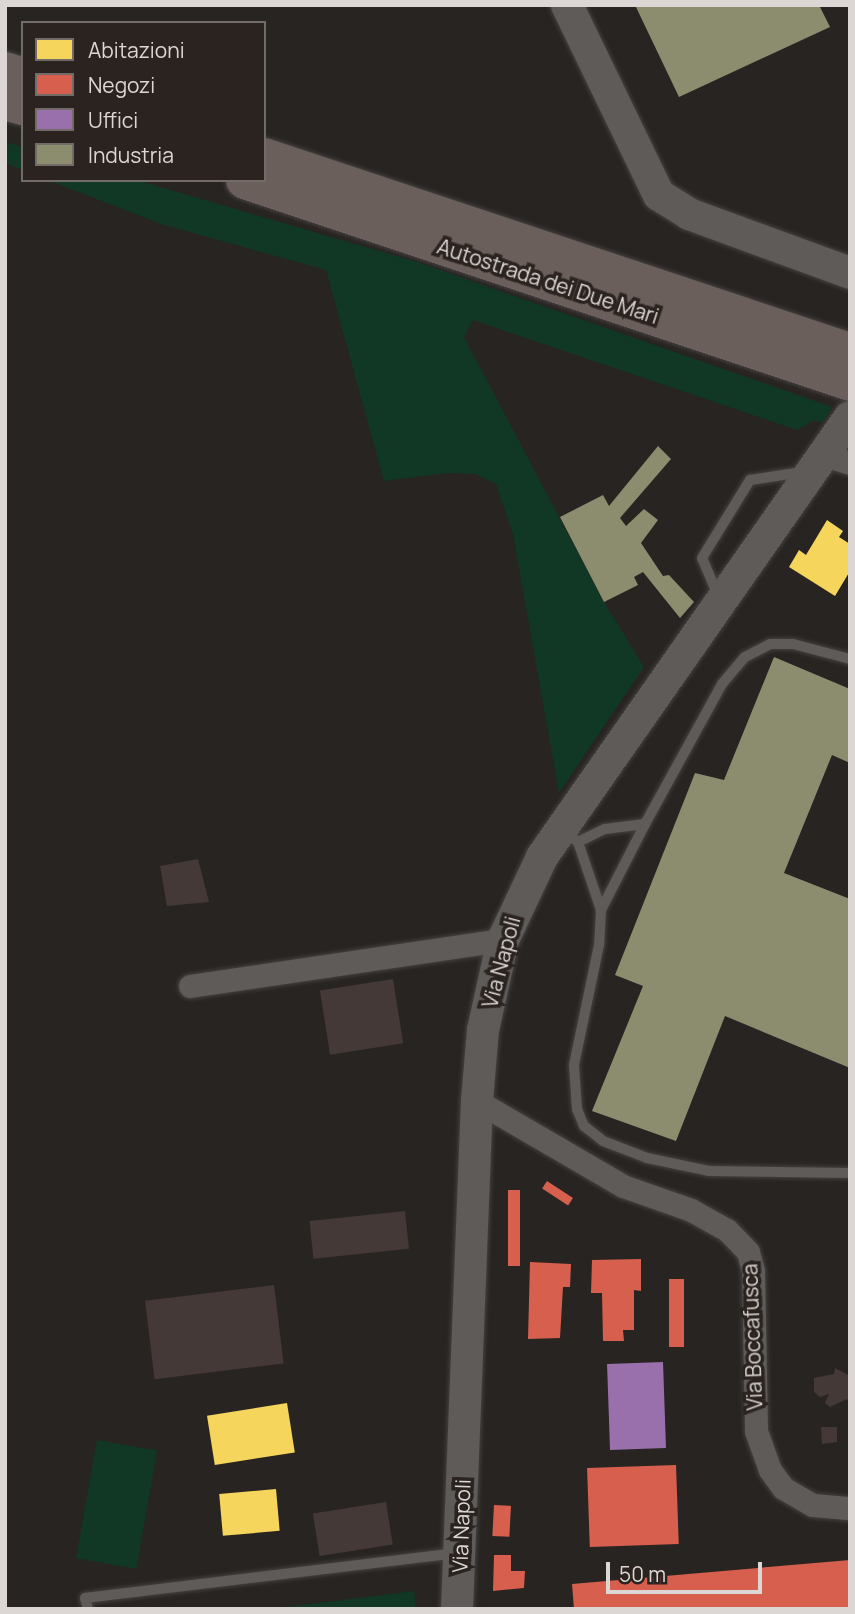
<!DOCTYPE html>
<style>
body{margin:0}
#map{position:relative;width:855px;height:1614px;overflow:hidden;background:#282422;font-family:Manrope,sans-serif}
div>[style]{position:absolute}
.green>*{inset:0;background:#103824;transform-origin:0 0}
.homes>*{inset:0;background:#f6d55c;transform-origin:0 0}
.shops>*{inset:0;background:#d6604d;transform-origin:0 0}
.offices>*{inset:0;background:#9970ab;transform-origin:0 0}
.industry>*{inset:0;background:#8c8c6e}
.building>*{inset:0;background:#453938;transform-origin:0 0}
.roads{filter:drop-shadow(0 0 2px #454140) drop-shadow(0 0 2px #454140)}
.lane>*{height:10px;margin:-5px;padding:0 5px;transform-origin:5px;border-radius:5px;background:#5e5b59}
.street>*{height:23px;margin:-11.5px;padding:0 11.5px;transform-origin:11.5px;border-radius:11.5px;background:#5e5b59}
.secondary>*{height:32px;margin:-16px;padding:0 16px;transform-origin:16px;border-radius:16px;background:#5e5b59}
.highway>*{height:38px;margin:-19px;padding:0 19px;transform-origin:19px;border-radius:19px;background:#6a5f5a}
span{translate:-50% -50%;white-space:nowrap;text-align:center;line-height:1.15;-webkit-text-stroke:7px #2b231f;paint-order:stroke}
.street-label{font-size:21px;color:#dcd7d4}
.frame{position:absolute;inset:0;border:7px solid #dcd7d4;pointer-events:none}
.legend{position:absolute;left:21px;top:21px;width:245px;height:161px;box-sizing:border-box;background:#2b231f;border:2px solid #726b67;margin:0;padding:9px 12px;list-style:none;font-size:21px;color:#dcd7d4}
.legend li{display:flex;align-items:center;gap:14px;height:35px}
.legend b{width:35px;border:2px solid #726b67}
.scale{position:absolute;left:606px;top:1562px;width:156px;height:32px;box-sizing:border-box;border:4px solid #dcd7d4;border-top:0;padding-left:9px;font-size:21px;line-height:24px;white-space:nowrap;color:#dcd7d4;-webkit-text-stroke:5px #2b231f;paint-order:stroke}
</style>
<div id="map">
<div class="green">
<i style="clip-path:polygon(5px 142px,23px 147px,23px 170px,5px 163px)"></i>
<i style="clip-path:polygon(48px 180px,136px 180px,417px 262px,832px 407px,823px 422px,812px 421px,797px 430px,473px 320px,464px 337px,604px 602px,644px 667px,559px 793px,513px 534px,496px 484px,475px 474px,447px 473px,384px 481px,326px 270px,161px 224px)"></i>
<i style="left:97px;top:1440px;width:61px;height:120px;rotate:10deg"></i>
<i style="clip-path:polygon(414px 1591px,416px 1609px,287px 1609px,287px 1607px)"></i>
</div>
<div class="homes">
<i style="clip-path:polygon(827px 520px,843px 531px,839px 537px,850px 544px,850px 571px,835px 596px,789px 567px,799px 550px,806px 555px)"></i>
<i style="left:287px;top:1403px;width:50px;height:81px;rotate:81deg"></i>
<i style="left:276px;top:1489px;width:42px;height:57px;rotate:85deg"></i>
</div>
<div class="shops">
<i style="left:547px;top:1181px;width:31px;height:9px;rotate:33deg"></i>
<i style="left:508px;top:1190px;width:12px;height:76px"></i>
<i style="clip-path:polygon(641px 1259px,641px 1291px,634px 1290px,634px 1330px,623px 1330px,624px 1341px,603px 1341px,602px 1293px,591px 1293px,592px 1260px)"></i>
<i style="clip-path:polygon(530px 1262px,571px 1264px,570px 1287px,563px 1287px,560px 1338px,528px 1339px)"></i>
<i style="left:669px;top:1279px;width:15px;height:68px"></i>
<i style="left:676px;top:1465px;width:79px;height:89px;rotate:88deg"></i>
<i style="left:494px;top:1505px;width:17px;height:31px;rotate:3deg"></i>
<i style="clip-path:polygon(494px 1555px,511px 1555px,511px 1571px,525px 1571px,524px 1588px,493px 1591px)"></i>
<i style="clip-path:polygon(850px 1560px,850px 1609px,574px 1609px,572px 1584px)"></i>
</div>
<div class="offices">
<i style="left:663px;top:1362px;width:86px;height:56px;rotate:88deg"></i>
</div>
<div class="industry">
<i style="clip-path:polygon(635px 5px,819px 5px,830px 27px,679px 97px)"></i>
<i style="clip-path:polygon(658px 446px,671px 459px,620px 518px,626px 526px,644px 509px,658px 520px,641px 543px,663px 576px,669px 575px,694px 602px,680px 618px,643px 572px,634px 577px,638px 585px,604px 602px,560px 517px,603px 495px,609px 506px)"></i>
<i style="clip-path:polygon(774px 657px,850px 689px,850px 763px,832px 755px,784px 873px,850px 899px,850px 1068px,725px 1016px,676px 1141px,592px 1111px,643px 986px,615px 975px,695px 773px,724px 780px)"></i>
</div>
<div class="building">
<i style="clip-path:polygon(198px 859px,209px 902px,167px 906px,160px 866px)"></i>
<i style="left:393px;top:979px;width:65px;height:74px;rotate:81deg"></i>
<i style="left:405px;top:1211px;width:38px;height:96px;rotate:84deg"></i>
<i style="left:274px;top:1285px;width:79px;height:130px;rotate:83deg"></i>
<i style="clip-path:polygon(835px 1368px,850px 1376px,850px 1404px,847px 1399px,830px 1407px,825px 1403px,829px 1394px,820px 1397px,814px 1392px,814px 1378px,834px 1374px)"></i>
<i style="clip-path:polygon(821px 1427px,837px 1427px,837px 1442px,822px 1444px)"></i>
<i style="left:386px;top:1502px;width:43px;height:74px;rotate:81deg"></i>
</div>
<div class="roads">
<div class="lane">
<i style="left:719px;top:598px;width:43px;rotate:-113deg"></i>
<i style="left:702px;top:558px;width:92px;rotate:-58.4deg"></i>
<i style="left:750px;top:480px;width:53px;rotate:-8.7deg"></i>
<i style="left:563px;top:831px;width:19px;rotate:36deg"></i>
<i style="left:578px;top:842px;width:72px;rotate:71.3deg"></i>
<i style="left:601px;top:910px;width:35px;rotate:93deg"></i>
<i style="left:599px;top:945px;width:123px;rotate:101.8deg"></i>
<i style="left:574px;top:1065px;width:44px;rotate:86.1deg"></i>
<i style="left:577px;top:1109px;width:18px;rotate:68deg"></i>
<i style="left:584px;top:1126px;width:24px;rotate:38deg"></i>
<i style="left:603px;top:1141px;width:47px;rotate:21.1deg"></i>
<i style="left:647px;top:1158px;width:63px;rotate:11.8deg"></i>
<i style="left:709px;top:1171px;width:141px;rotate:0.8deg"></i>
<i style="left:578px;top:842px;width:30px;rotate:-26deg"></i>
<i style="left:605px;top:829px;width:40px;rotate:-7.1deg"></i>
<i style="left:645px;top:824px;width:160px;rotate:-61.2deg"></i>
<i style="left:722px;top:684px;width:35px;rotate:-50deg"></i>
<i style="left:745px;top:657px;width:28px;rotate:-27deg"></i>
<i style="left:770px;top:644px;width:23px"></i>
<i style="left:793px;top:644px;width:59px;rotate:14.7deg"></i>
<i style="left:601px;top:910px;width:97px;rotate:-62.9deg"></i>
<i style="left:88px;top:1609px;width:11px;rotate:-105deg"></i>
<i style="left:85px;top:1598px;width:375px;rotate:-6.9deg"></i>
</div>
<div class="street">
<i style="left:824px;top:455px;width:27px;rotate:17deg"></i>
<i style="left:190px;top:986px;width:316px;rotate:-8.4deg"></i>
<i style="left:477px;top:1101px;width:169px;rotate:30.2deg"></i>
<i style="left:623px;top:1186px;width:72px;rotate:19.4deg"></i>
<i style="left:691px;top:1210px;width:41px;rotate:29.1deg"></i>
<i style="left:727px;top:1230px;width:30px;rotate:46deg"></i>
<i style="left:748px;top:1252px;width:20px;rotate:75deg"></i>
<i style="left:753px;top:1271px;width:160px;rotate:88.9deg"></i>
<i style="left:756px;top:1431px;width:41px;rotate:70.3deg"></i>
<i style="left:770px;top:1470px;width:22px;rotate:54deg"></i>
<i style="left:783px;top:1488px;width:34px;rotate:30deg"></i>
<i style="left:813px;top:1505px;width:37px;rotate:5deg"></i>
</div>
<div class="secondary">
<i style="left:567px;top:5px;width:211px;rotate:64.2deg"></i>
<i style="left:659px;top:195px;width:36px;rotate:32deg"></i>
<i style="left:689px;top:214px;width:171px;rotate:20.1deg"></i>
<i style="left:457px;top:1609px;width:508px;rotate:-87.75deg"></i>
<i style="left:477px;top:1101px;width:71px;rotate:-85.2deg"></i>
<i style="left:483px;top:1030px;width:92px;rotate:-77.5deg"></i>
<i style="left:503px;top:940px;width:92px;rotate:-64.8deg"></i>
<i style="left:542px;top:857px;width:537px;rotate:-55.01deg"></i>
</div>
<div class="highway">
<i style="left:5px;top:71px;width:19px;rotate:18deg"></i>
<i style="left:5px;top:101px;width:19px;rotate:16deg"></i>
<i style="left:264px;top:157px;width:618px;rotate:18.41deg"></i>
<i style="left:245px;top:180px;width:638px;rotate:18.46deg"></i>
</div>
</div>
<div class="street-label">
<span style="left:548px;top:281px;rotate:18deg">Autostrada dei Due Mari</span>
<span style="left:501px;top:962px;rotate:-75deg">Via Napoli</span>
<span style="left:752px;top:1337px;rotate:-92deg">Via Boccafusca</span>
<span style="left:461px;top:1526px;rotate:-88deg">Via Napoli</span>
</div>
<div class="frame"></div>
<ul class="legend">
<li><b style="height:19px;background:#f6d55c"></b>Abitazioni</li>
<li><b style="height:19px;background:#d6604d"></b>Negozi</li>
<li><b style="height:19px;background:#9970ab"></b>Uffici</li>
<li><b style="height:19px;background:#8c8c6e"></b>Industria</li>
</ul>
<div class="scale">50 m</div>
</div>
